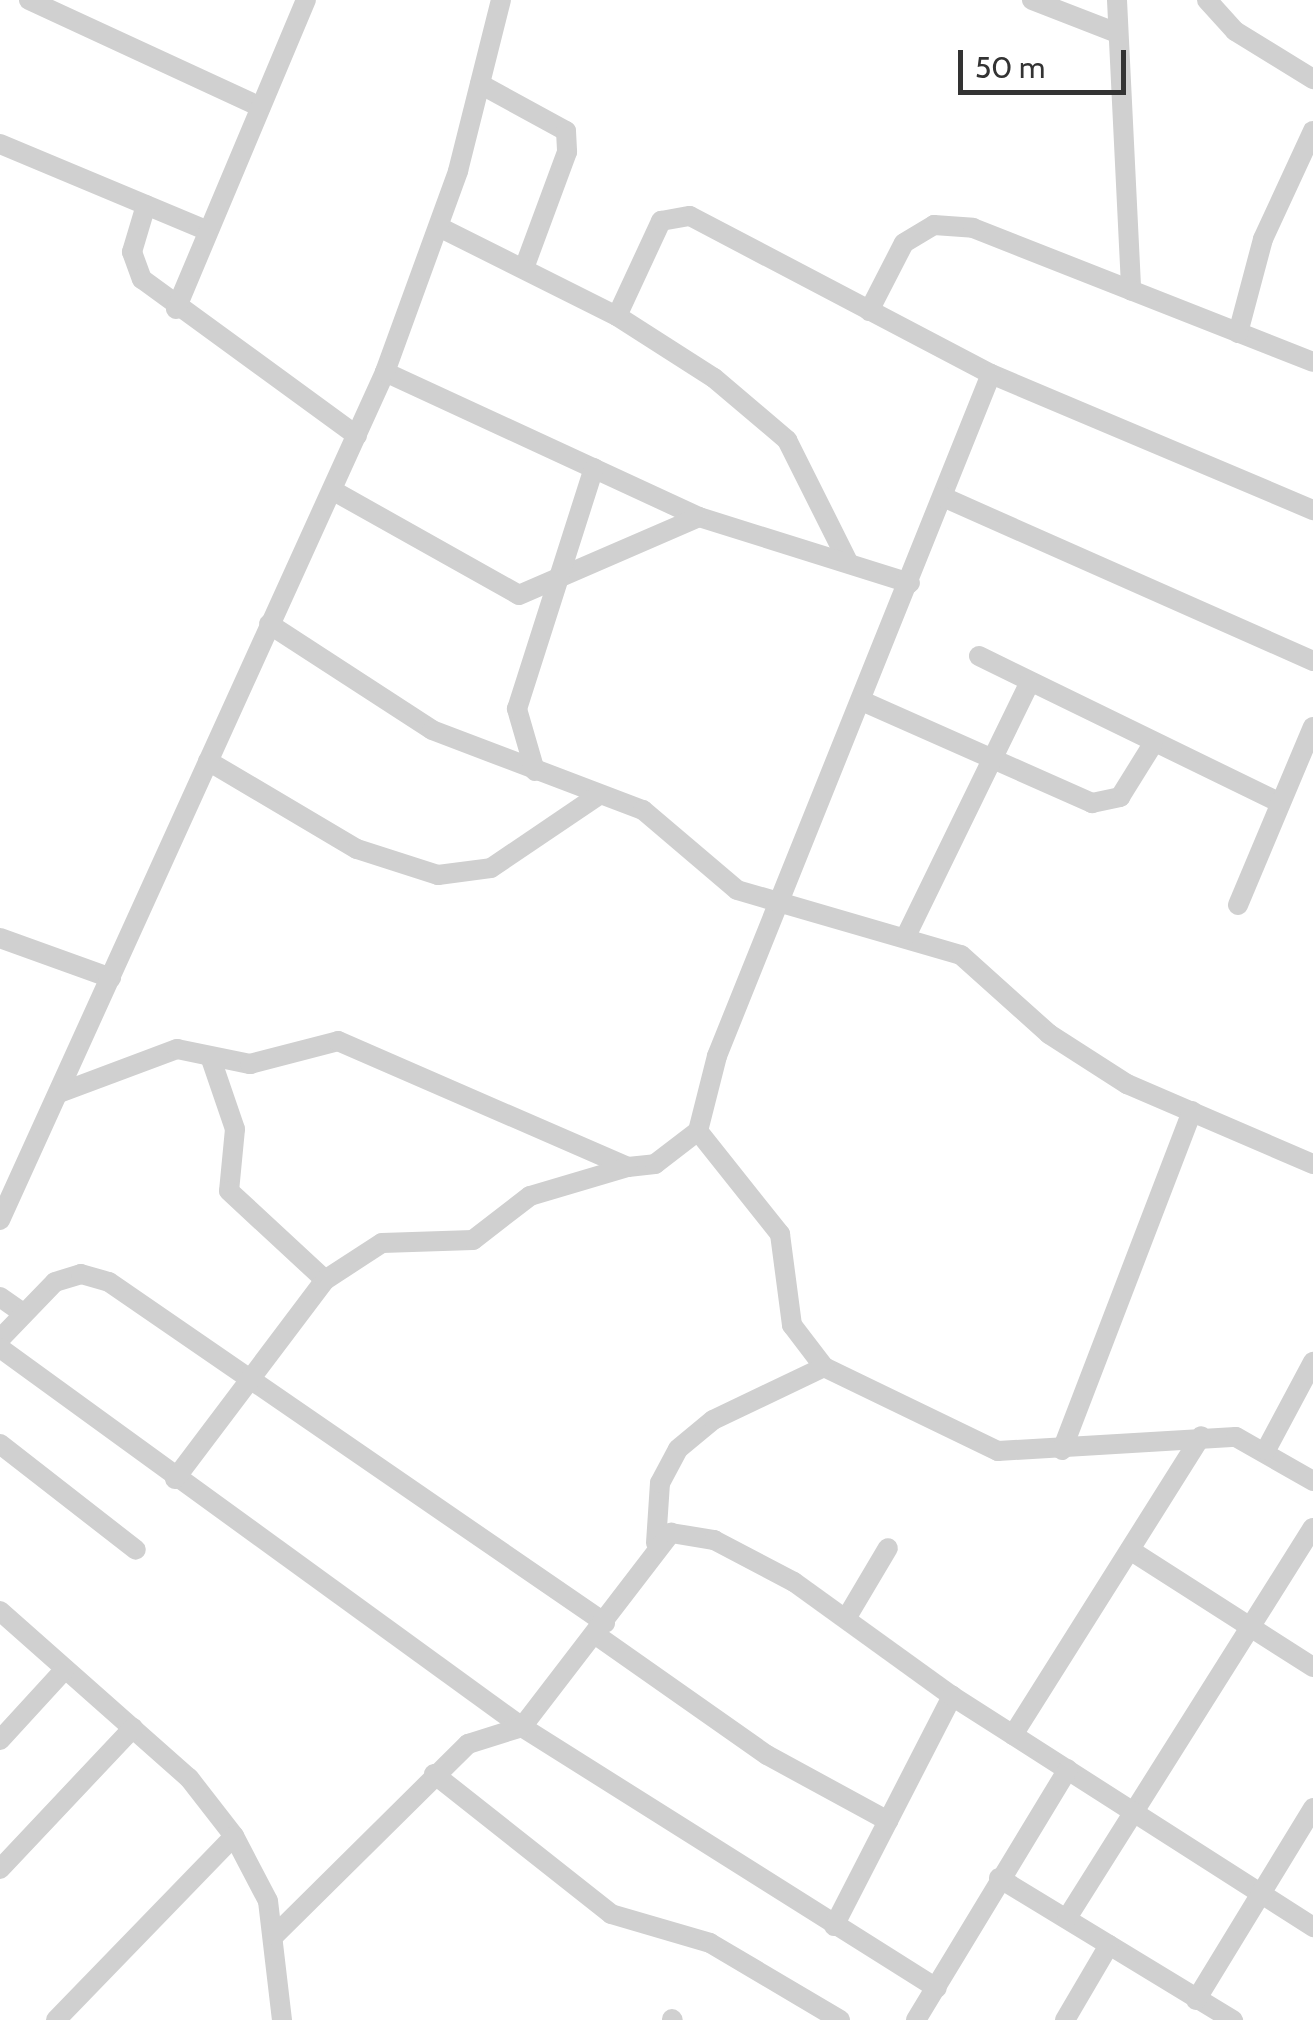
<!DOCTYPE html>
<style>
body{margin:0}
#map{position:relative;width:1313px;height:2020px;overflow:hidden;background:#fff;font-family:Cabin,sans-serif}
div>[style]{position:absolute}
.street>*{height:20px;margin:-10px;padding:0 10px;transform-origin:10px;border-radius:10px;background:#d0d0d0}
span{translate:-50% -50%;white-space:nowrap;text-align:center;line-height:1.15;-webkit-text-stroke:10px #fff;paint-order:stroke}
.scale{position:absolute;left:958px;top:50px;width:168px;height:45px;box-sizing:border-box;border:5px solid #333;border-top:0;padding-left:12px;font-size:30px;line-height:35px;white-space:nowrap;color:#333;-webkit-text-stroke:8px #fff;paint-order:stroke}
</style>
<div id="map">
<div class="street">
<i style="left:29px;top:0;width:255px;rotate:24.8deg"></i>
<i style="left:1032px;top:0;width:91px;rotate:21.2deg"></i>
<i style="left:1117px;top:0;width:291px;rotate:87.2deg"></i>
<i style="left:1207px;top:0;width:42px;rotate:47.9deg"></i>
<i style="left:1235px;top:31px;width:92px;rotate:31.6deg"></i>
<i style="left:480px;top:84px;width:98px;rotate:28.7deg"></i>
<i style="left:566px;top:131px;width:21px;rotate:87deg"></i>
<i style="left:567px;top:152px;width:124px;rotate:110.3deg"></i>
<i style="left:0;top:144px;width:225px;rotate:22.7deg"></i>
<i style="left:146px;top:205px;width:49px;rotate:106.6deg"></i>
<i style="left:132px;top:252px;width:29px;rotate:70deg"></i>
<i style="left:142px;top:279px;width:266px;rotate:36.1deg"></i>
<i style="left:439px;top:227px;width:199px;rotate:26.6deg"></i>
<i style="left:617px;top:316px;width:115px;rotate:32.6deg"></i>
<i style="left:714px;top:378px;width:96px;rotate:40.3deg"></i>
<i style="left:787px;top:440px;width:136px;rotate:63.4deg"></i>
<i style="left:176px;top:309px;width:335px;rotate:-67.2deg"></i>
<i style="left:869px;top:311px;width:76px;rotate:-62.8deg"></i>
<i style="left:904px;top:243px;width:35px;rotate:-31deg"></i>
<i style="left:934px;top:225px;width:39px;rotate:4deg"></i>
<i style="left:973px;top:228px;width:365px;rotate:21.5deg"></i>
<i style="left:617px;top:316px;width:105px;rotate:-65.1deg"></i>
<i style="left:661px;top:221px;width:29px;rotate:-10deg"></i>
<i style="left:690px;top:216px;width:340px;rotate:27.7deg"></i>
<i style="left:991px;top:374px;width:350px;rotate:22.9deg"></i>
<i style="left:1238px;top:333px;width:97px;rotate:-75.1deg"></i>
<i style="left:1263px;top:239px;width:119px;rotate:-65.2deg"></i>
<i style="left:385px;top:372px;width:346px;rotate:24.8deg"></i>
<i style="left:699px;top:517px;width:221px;rotate:17.4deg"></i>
<i style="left:991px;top:374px;width:735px;rotate:111.89deg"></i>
<i style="left:717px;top:1056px;width:77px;rotate:104.2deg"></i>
<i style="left:698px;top:1131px;width:132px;rotate:51.5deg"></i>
<i style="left:780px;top:1234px;width:92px;rotate:82.5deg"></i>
<i style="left:792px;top:1325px;width:53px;rotate:52.7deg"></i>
<i style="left:824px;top:1367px;width:193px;rotate:25.8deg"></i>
<i style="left:998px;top:1451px;width:238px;rotate:-3.4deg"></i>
<i style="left:1236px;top:1437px;width:89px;rotate:29.7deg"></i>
<i style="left:332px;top:490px;width:214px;rotate:29.3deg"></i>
<i style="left:519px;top:595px;width:196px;rotate:-23.4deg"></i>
<i style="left:943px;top:497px;width:405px;rotate:23.9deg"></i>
<i style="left:269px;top:624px;width:194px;rotate:33deg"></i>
<i style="left:432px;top:730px;width:226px;rotate:20.8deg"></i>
<i style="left:643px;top:810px;width:123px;rotate:40.4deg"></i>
<i style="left:737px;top:890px;width:233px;rotate:16.2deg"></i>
<i style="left:961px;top:955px;width:118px;rotate:41.9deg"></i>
<i style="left:1049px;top:1034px;width:93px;rotate:32.7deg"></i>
<i style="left:1127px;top:1084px;width:202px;rotate:23.3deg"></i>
<i style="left:979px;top:656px;width:335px;rotate:26deg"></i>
<i style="left:862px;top:701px;width:252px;rotate:23.9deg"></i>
<i style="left:1092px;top:803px;width:29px;rotate:-12deg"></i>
<i style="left:1120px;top:797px;width:62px;rotate:-58.1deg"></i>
<i style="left:208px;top:761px;width:173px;rotate:30.6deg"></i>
<i style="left:357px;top:849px;width:85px;rotate:17.8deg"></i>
<i style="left:438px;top:875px;width:53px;rotate:-7.5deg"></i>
<i style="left:491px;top:868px;width:130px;rotate:-34.1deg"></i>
<i style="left:535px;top:771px;width:65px;rotate:-106.2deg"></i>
<i style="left:517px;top:709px;width:253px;rotate:-72.3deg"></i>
<i style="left:1238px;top:905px;width:193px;rotate:-67.2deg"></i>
<i style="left:907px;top:934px;width:280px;rotate:-64deg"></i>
<i style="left:0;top:938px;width:118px;rotate:19.8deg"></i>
<i style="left:211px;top:1059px;width:74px;rotate:71.1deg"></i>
<i style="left:235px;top:1129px;width:62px;rotate:95.5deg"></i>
<i style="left:229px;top:1191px;width:131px;rotate:42.8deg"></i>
<i style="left:62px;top:1092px;width:123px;rotate:-20.5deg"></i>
<i style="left:177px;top:1049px;width:75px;rotate:11.6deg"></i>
<i style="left:250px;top:1064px;width:91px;rotate:-14.6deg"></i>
<i style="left:338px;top:1041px;width:316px;rotate:23.5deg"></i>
<i style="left:628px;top:1167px;width:27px;rotate:-6deg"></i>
<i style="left:655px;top:1164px;width:54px;rotate:-37.5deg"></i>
<i style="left:0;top:1220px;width:931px;rotate:-65.58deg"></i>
<i style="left:385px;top:372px;width:214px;rotate:-70deg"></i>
<i style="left:458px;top:171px;width:176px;rotate:-75.9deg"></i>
<i style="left:0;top:1297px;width:28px;rotate:35deg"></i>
<i style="left:0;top:1339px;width:79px;rotate:-46deg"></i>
<i style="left:55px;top:1282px;width:27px;rotate:-17deg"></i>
<i style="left:81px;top:1274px;width:29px;rotate:16deg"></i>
<i style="left:109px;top:1282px;width:602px;rotate:34.51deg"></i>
<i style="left:0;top:1348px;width:645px;rotate:35.98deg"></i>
<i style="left:522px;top:1727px;width:490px;rotate:32.2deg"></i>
<i style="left:0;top:1444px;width:172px;rotate:37.9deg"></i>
<i style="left:1062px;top:1450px;width:363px;rotate:-69deg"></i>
<i style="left:1266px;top:1450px;width:100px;rotate:-61.9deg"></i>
<i style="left:175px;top:1479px;width:249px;rotate:-53deg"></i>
<i style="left:325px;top:1280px;width:68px;rotate:-33deg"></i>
<i style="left:382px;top:1243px;width:91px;rotate:-1.9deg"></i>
<i style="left:473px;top:1240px;width:72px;rotate:-37.7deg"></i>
<i style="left:530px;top:1196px;width:102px;rotate:-16.5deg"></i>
<i style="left:656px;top:1543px;width:60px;rotate:-86.2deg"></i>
<i style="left:660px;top:1483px;width:38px;rotate:-62deg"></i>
<i style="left:678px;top:1449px;width:45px;rotate:-39.6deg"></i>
<i style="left:713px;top:1420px;width:123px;rotate:-25.5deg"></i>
<i style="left:1130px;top:1550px;width:217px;rotate:32.6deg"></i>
<i style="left:0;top:1611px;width:252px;rotate:41.5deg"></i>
<i style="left:189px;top:1778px;width:73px;rotate:52.2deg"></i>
<i style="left:234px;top:1836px;width:73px;rotate:62.4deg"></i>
<i style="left:268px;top:1901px;width:120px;rotate:83.3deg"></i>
<i style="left:847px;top:1617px;width:80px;rotate:-59.3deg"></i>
<i style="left:596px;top:1635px;width:209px;rotate:35.1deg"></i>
<i style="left:767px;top:1755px;width:138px;rotate:28.6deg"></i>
<i style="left:1013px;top:1735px;width:353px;rotate:-57.8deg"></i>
<i style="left:0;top:1740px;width:96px;rotate:-47.5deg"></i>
<i style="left:434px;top:1774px;width:226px;rotate:38.3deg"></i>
<i style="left:611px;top:1914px;width:103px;rotate:16.3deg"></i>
<i style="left:710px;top:1943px;width:151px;rotate:30.6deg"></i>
<i style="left:0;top:1869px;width:194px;rotate:-46.7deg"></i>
<i style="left:999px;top:1878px;width:274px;rotate:31.3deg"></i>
<i style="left:1067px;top:1918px;width:461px;rotate:-57.8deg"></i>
<i style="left:834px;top:1926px;width:259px;rotate:-62.8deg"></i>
<i style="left:275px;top:1935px;width:272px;rotate:-44.7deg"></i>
<i style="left:468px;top:1744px;width:57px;rotate:-17.5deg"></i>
<i style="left:522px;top:1727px;width:245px;rotate:-52.5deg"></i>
<i style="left:671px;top:1533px;width:44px;rotate:9.2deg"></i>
<i style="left:714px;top:1540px;width:90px;rotate:27.7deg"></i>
<i style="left:794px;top:1582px;width:195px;rotate:35.8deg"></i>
<i style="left:952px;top:1696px;width:429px;rotate:32.6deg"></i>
<i style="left:1196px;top:2000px;width:225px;rotate:-58.6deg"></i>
<i style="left:672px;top:2019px;width:1px;rotate:45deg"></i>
<i style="left:56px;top:2020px;width:256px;rotate:-45.9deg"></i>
<i style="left:916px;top:2020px;width:293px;rotate:-58.8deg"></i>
<i style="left:1065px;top:2020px;width:87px;rotate:-59.6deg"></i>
</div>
<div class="scale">50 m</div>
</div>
